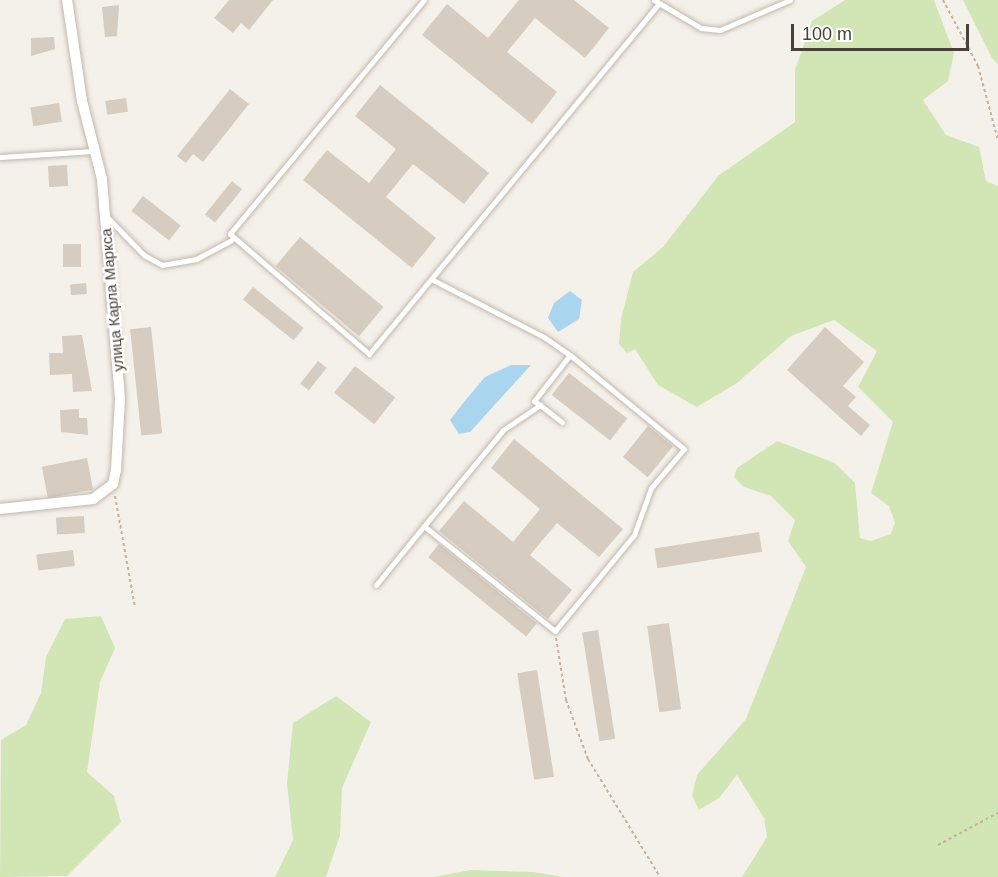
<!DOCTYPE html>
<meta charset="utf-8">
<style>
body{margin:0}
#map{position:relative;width:998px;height:877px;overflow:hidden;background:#f4f1ea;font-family:Helvetica,sans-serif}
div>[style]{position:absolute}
.green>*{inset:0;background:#d2e6b5}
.water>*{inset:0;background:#aad5ee}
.building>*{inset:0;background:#d6ccc0;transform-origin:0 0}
.path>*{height:2px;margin-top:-1px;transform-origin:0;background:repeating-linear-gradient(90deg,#c1b39f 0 3px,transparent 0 6px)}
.roads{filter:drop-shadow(0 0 2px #c0b8ad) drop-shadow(0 0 2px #c0b8ad)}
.lane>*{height:5px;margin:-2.5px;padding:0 2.5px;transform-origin:2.5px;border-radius:2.5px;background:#fff}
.street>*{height:10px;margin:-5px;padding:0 5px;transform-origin:5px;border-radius:5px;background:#fff}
span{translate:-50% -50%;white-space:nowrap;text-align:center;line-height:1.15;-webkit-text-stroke:5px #fff;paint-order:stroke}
.street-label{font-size:15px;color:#484138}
.scale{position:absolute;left:791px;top:24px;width:178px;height:27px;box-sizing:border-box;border:3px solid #484138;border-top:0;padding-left:8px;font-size:18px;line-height:21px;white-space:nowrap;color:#484138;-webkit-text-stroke:4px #fff;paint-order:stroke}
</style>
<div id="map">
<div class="green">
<i style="clip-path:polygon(845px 0,934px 0,954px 53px,948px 81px,923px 100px,946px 135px,979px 147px,986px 181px,998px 186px,998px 877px,742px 877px,767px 837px,764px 818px,737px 775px,719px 798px,699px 810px,692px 796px,697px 775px,746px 719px,806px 567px,788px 541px,795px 520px,771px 496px,744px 487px,734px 477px,737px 468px,777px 441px,835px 463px,855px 483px,860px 538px,871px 541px,891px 534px,895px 523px,889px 506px,871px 493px,893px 422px,858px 387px,877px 351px,834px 320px,791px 336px,737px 383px,697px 407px,658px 385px,635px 349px,627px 353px,619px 344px,621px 319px,633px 272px,663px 247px,718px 176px,795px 122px,795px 70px,812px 21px)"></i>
<i style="clip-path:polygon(963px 0,998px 0,998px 64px,992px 58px)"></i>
<i style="clip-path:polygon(101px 616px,115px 648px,100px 682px,87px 772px,114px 796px,121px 822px,67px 876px,0 877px,1px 740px,26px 725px,41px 693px,46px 657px,65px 619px)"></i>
<i style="clip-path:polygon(336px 696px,371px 722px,342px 788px,340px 835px,326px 877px,275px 877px,293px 840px,287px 783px,293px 723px)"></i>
<i style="clip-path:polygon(471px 870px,533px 872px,564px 877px,433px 877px)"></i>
</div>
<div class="water">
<i style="clip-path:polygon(570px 291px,582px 300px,579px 319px,558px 332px,548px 318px,554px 303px)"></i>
<i style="clip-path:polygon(511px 365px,531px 365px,470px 432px,459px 434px,450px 420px,464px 402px,485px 377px)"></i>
</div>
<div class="building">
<i style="clip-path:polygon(229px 0,273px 0,249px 30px,241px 23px,233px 33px,214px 18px)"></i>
<i style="clip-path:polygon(519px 0,574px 0,609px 28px,585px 58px,535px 18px,507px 52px,557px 92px,532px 124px,422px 35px,447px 4px,488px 38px)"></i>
<i style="clip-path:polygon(119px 5px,117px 36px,105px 37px,102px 7px)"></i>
<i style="clip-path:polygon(54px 37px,55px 49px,31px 56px,31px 38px)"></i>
<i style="clip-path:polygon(380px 85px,489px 173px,464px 204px,413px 164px,386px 197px,436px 238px,412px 268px,303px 180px,327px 150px,369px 183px,396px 149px,355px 116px)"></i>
<i style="clip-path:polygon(230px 89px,249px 104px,203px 162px,193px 154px,186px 163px,177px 156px)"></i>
<i style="left:126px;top:98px;width:14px;height:21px;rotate:82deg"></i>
<i style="left:59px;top:103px;width:19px;height:29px;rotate:81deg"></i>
<i style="left:67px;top:165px;width:21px;height:19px;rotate:87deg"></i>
<i style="left:232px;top:181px;width:13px;height:43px;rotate:39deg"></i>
<i style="left:143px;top:196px;width:48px;height:19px;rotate:38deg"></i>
<i style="left:300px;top:237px;width:109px;height:38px;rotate:40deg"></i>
<i style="left:63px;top:244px;width:18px;height:23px"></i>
<i style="left:86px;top:283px;width:11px;height:16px;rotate:85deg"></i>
<i style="left:253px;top:287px;width:65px;height:16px;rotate:39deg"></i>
<i style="left:151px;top:327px;width:107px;height:21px;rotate:84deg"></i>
<i style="clip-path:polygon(825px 327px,864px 362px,843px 386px,856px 397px,848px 406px,870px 425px,861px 436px,787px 370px)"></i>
<i style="clip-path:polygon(82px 335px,92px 391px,73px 392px,72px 374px,50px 375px,49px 353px,63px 353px,62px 336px)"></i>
<i style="left:318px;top:361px;width:11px;height:29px;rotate:38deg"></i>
<i style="left:355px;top:366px;width:51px;height:34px;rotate:38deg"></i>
<i style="left:569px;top:373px;width:74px;height:28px;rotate:38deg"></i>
<i style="clip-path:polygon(79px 409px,79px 418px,87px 418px,88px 435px,61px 432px,60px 410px)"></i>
<i style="left:648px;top:426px;width:32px;height:40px;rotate:39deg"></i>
<i style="clip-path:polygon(514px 439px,623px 529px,599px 557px,557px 523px,530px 555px,572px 590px,548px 619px,439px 531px,464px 501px,513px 542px,540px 509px,491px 468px)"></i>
<i style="left:87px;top:458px;width:32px;height:46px;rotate:79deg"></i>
<i style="left:84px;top:516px;width:17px;height:28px;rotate:87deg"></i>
<i style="left:759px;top:532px;width:20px;height:106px;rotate:81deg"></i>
<i style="left:439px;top:544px;width:126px;height:17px;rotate:39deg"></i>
<i style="left:73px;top:550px;width:16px;height:37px;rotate:83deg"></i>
<i style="left:669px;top:623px;width:87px;height:22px;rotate:82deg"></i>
<i style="left:598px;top:630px;width:110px;height:16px;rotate:81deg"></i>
<i style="left:537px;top:670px;width:108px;height:20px;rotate:81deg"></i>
</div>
<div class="path">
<i style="left:943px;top:0;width:75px;rotate:62.1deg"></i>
<i style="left:978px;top:66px;width:77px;rotate:74.9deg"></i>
<i style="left:115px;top:496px;width:113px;rotate:79.8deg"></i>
<i style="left:556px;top:638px;width:63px;rotate:80.8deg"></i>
<i style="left:566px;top:700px;width:63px;rotate:69.6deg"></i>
<i style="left:588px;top:759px;width:138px;rotate:58.6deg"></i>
<i style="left:938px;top:845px;width:68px;rotate:-28.1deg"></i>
</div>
<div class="roads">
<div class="lane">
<i style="left:424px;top:0;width:304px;rotate:129.7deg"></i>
<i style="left:230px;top:234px;width:184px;rotate:40.8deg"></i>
<i style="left:369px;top:354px;width:455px;rotate:-50.4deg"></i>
<i style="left:654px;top:0;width:55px;rotate:30.8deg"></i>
<i style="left:701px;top:28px;width:19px;rotate:6deg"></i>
<i style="left:720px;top:30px;width:76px;rotate:-23.2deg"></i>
<i style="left:0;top:157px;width:94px;rotate:-3.7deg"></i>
<i style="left:107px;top:217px;width:53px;rotate:45.8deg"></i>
<i style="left:144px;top:255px;width:21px;rotate:29deg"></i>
<i style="left:162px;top:265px;width:35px;rotate:-10deg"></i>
<i style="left:196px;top:259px;width:40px;rotate:-28deg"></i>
<i style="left:433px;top:280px;width:125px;rotate:27.2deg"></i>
<i style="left:544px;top:337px;width:32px;rotate:35deg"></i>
<i style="left:570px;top:355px;width:148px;rotate:39.5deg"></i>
<i style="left:684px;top:449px;width:51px;rotate:130.2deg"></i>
<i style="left:651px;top:488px;width:50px;rotate:109.9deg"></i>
<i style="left:634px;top:535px;width:124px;rotate:129.5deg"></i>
<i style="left:555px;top:631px;width:168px;rotate:-141.3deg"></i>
<i style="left:424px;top:526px;width:124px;rotate:-50.5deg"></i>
<i style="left:503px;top:430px;width:45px;rotate:-34deg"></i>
<i style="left:540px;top:405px;width:7px;rotate:-146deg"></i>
<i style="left:534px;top:401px;width:58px;rotate:-52deg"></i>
<i style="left:540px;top:405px;width:28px;rotate:38deg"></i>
<i style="left:376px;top:585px;width:76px;rotate:-50.9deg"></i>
</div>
<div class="street">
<i style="left:0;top:509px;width:94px;rotate:-6.1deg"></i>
<i style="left:93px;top:499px;width:25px;rotate:-37deg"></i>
<i style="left:113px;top:484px;width:14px;rotate:-78deg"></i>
<i style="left:116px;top:470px;width:71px;rotate:-86.8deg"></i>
<i style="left:120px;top:399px;width:221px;rotate:-94.7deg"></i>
<i style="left:102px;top:179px;width:81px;rotate:-104.4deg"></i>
<i style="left:82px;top:101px;width:102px;rotate:-98.4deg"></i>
</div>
</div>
<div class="street-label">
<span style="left:112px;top:300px;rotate:-95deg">улица Карла Маркса</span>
</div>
<div class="scale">100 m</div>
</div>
